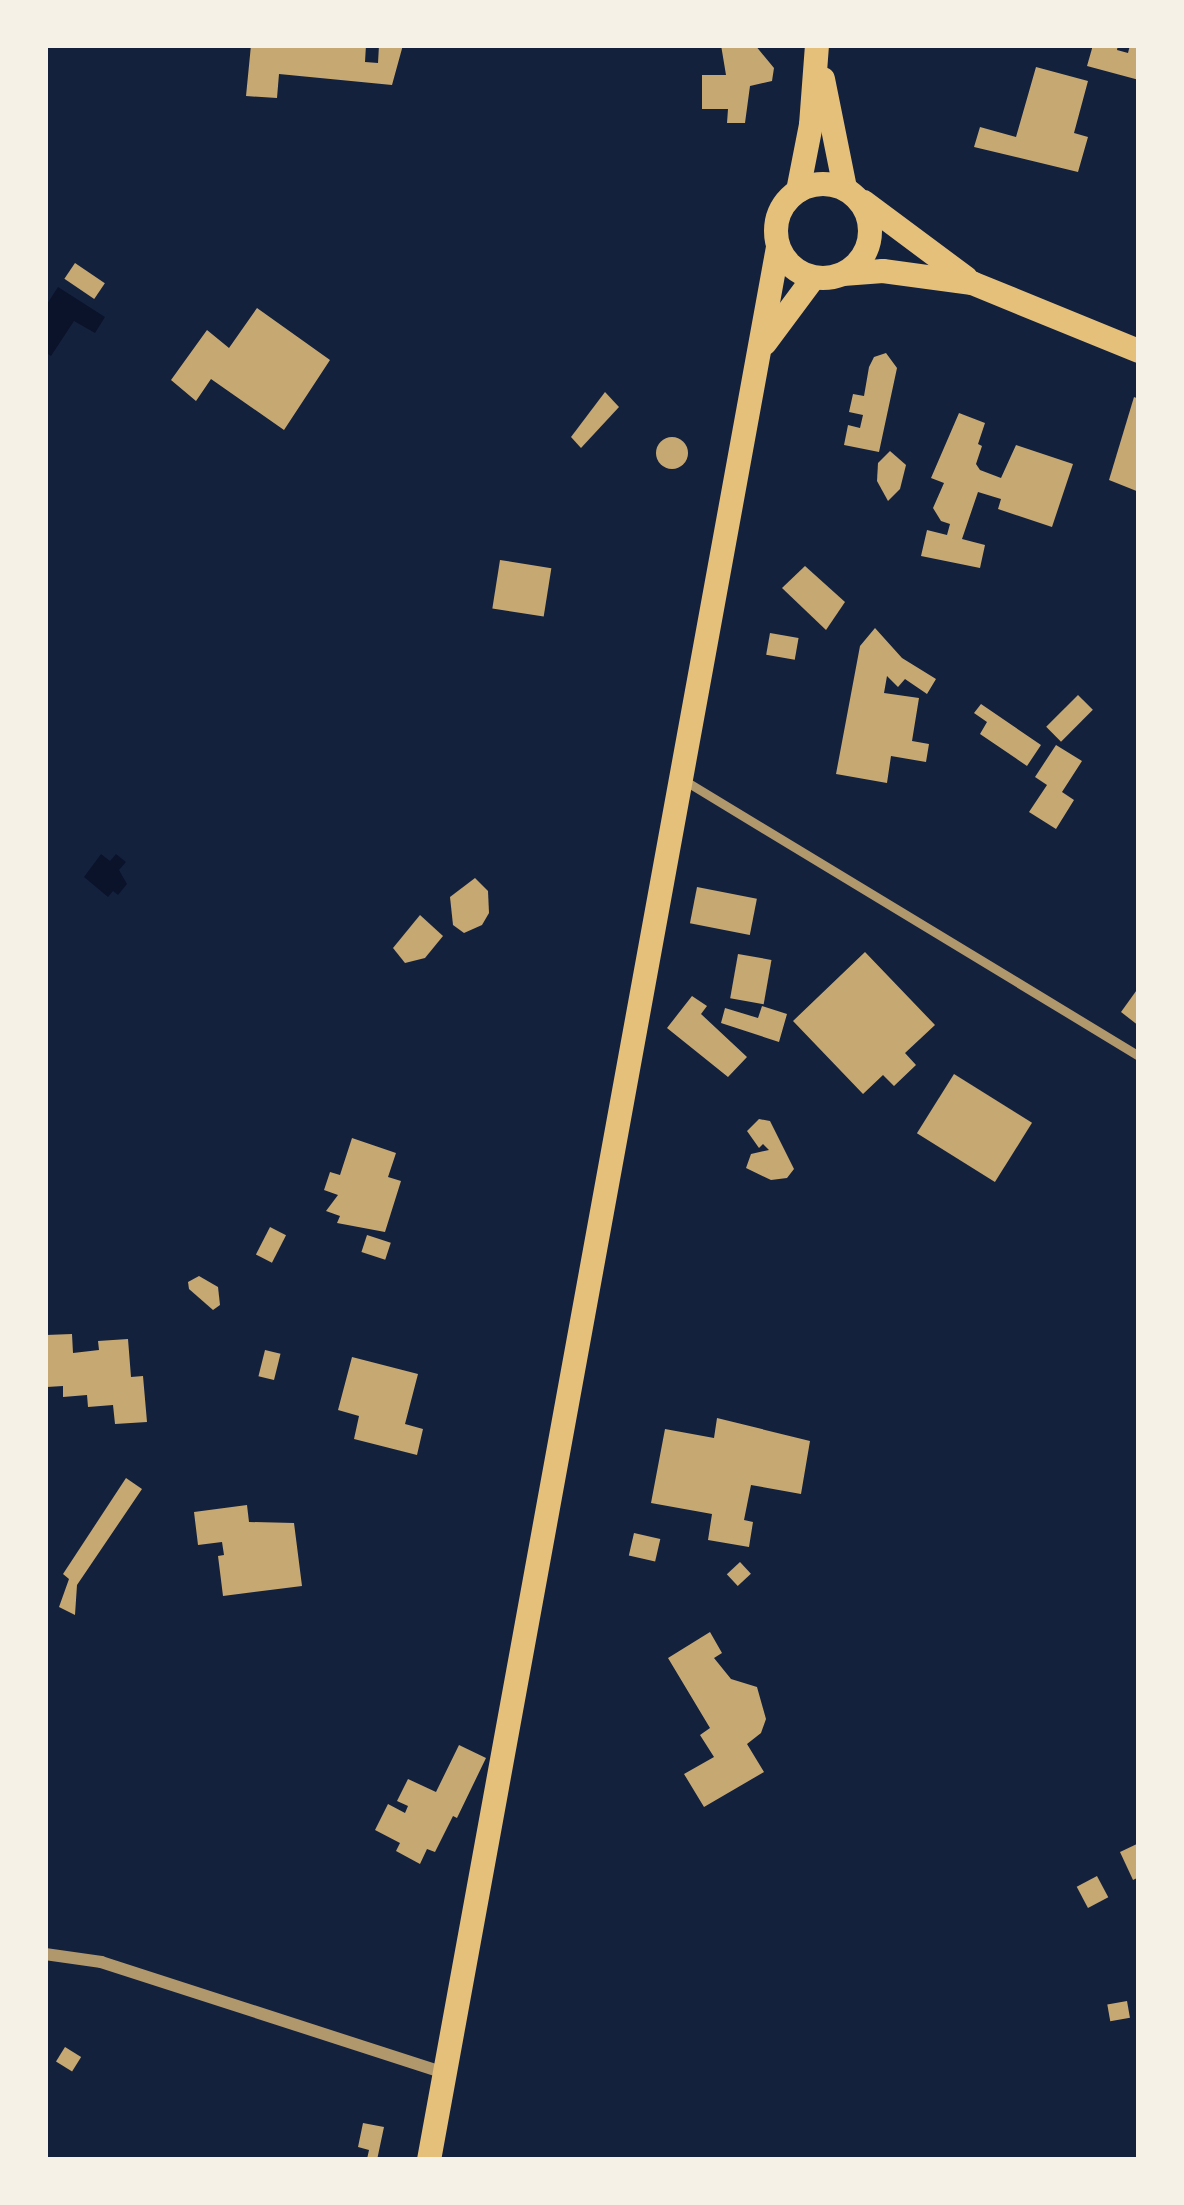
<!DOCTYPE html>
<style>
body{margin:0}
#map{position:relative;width:1184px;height:2205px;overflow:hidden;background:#14213d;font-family:"Asap Condensed",sans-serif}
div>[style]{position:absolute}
.water>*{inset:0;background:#0b132b}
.building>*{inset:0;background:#c6a872;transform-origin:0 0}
.round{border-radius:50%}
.service>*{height:9px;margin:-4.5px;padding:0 4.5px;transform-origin:4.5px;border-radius:4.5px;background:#b1986c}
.minor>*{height:12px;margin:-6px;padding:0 6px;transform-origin:6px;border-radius:6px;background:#b1986c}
.secondary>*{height:24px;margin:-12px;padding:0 12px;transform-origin:12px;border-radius:12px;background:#e5c07b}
.secondary>.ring{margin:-12px;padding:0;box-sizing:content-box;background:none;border:24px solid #e5c07b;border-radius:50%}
span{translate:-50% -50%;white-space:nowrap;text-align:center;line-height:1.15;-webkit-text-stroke:10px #f6f1e7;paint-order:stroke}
.frame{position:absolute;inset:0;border:48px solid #f6f1e7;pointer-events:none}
</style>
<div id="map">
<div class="water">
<i style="clip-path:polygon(58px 287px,105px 317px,95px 333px,74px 321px,51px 356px,45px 352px,45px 307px)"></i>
<i style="clip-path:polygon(101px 854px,110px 861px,116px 854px,126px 862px,119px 870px,127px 884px,118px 895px,113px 891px,108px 897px,84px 877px)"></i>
</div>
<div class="building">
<i style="clip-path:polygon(251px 45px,366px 45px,365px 62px,378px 63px,379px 45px,403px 45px,392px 85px,279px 74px,277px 98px,246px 96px)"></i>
<i style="clip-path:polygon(721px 45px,755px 45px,774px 68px,772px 81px,750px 86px,745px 123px,727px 123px,728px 109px,702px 109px,702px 75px,726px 75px)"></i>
<i style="clip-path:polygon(1093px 45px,1118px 45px,1117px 50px,1128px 53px,1130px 45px,1139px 45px,1139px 80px,1087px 66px)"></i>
<i style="clip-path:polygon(1036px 67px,1088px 81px,1074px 133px,1088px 137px,1078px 172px,974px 147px,980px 127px,1016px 137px)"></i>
<i style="left:75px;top:263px;width:36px;height:19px;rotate:34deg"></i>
<i style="clip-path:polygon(257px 308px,330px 360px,284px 430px,211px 379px,196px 401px,171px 380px,207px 330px,229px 348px)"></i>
<i style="clip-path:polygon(886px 353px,897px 368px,879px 452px,844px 445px,848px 425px,860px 428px,863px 415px,849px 412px,853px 394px,864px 396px,869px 367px,874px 357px)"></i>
<i style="clip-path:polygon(605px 392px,619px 407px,581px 448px,571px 437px)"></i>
<i style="clip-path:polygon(1134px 397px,1139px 399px,1139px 492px,1109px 480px)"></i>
<i style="clip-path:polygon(959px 413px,985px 423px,978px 444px,982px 446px,976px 464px,980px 470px,1001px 478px,1016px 445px,1073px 464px,1052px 527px,998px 509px,1001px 499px,978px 492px,962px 539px,985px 545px,980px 568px,921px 556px,927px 530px,947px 535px,950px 524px,941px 521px,933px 508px,944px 483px,931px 478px)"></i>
<i class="round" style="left:656px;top:437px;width:32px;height:32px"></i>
<i style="clip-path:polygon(890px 451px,906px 465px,900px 489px,888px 501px,877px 481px,878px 463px)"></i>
<i style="left:500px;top:560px;width:52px;height:49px;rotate:9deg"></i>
<i style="clip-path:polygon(805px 566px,845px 602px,826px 630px,782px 588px)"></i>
<i style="clip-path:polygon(875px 628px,902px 658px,936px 679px,927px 694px,905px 679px,898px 687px,887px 676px,884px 693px,919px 698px,912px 741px,929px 744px,926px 762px,891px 756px,887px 783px,836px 774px,860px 646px)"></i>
<i style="left:770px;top:633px;width:29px;height:22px;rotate:10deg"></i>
<i style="left:1078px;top:695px;width:21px;height:45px;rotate:45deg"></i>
<i style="clip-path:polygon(981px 704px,1041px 745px,1027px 766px,980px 734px,987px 722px,974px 713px)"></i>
<i style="clip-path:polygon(1056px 745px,1082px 761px,1062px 792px,1074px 800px,1056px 829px,1029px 812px,1047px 785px,1035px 777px)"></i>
<i style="clip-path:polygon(475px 878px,488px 891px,489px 913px,482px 925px,464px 933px,453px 925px,450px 897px)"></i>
<i style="left:697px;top:887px;width:61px;height:37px;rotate:11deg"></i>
<i style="clip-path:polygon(420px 915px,443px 936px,425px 958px,405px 963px,393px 948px)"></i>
<i style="clip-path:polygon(865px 952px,935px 1025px,905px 1053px,916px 1065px,894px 1086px,883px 1075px,863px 1094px,793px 1021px)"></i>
<i style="left:738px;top:954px;width:34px;height:45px;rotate:10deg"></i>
<i style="clip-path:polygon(1139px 987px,1139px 1026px,1121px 1012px)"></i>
<i style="clip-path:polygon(692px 996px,707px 1006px,701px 1014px,747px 1057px,728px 1077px,667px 1028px)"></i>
<i style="clip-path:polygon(762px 1006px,787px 1014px,779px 1042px,721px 1023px,725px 1008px,758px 1018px)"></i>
<i style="left:954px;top:1074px;width:92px;height:70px;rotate:32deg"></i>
<i style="clip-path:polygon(759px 1119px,770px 1121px,794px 1169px,787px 1178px,771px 1180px,746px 1168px,751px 1154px,769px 1150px,763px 1144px,759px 1148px,747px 1131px)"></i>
<i style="clip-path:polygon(352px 1138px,396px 1153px,388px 1177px,401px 1181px,385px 1232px,337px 1223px,340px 1216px,326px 1211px,338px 1195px,324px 1190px,330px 1172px,340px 1175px)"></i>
<i style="left:270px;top:1227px;width:18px;height:31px;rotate:27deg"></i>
<i style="left:367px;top:1235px;width:25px;height:18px;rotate:18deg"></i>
<i style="clip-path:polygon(199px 1276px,218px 1287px,220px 1305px,213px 1310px,189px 1289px,188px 1282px)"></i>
<i style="clip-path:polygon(72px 1334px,73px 1353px,99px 1350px,98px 1341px,128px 1339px,131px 1377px,143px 1376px,147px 1422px,115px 1424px,113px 1405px,88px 1407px,87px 1395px,63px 1397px,63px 1386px,47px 1387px,46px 1335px)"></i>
<i style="left:265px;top:1350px;width:16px;height:27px;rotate:14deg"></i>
<i style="clip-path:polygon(352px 1357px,418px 1374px,405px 1424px,423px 1429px,417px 1455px,354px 1439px,359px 1416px,338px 1410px)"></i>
<i style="clip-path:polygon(717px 1418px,810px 1441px,801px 1494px,751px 1485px,744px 1520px,753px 1522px,749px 1547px,708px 1540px,712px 1514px,651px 1503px,665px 1429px,714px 1438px)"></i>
<i style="clip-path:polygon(126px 1478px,142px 1489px,77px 1585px,75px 1615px,59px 1607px,69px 1579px,63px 1574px)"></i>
<i style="clip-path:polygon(247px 1505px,249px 1522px,294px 1523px,302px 1586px,223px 1596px,218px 1556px,224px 1555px,222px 1542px,198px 1545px,194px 1512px)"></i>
<i style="left:634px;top:1533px;width:27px;height:23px;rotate:13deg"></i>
<i style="left:740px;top:1562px;width:16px;height:18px;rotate:47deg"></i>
<i style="clip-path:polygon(710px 1632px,722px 1653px,714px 1658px,731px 1679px,757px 1687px,766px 1719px,761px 1733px,747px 1744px,764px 1772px,704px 1807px,684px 1774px,714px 1757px,700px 1735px,710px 1728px,668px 1658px)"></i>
<i style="clip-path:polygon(459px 1745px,486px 1758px,457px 1818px,453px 1816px,435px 1852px,427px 1849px,420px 1864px,396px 1851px,400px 1843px,375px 1830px,388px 1804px,405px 1813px,408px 1806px,397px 1801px,408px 1779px,436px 1792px)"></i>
<i style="clip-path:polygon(1139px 1843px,1139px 1877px,1133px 1880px,1120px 1852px)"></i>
<i style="left:1097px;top:1876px;width:24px;height:23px;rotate:62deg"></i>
<i style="left:1127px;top:2001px;width:17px;height:20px;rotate:80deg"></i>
<i style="left:65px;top:2047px;width:19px;height:17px;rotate:32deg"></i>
<i style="clip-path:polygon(363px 2123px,384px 2127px,377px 2160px,367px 2159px,369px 2150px,358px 2147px)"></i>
</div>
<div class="service">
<i style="left:682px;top:779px;width:534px;rotate:31.22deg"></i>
</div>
<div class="minor">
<i style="left:45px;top:1954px;width:57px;rotate:8.1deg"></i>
<i style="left:101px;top:1962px;width:361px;rotate:17.9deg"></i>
</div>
<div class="secondary">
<i style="left:823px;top:79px;width:111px;rotate:78.6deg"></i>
<i class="ring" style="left:776px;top:184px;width:70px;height:70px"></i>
<i style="left:798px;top:191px;width:67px;rotate:-78.9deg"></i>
<i style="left:811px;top:125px;width:80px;rotate:-85.7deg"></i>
<i style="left:864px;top:202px;width:127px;rotate:36.7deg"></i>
<i style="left:843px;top:274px;width:40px;rotate:-4.3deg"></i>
<i style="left:883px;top:271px;width:90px;rotate:7.7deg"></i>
<i style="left:972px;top:283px;width:180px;rotate:22.2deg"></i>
<i style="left:765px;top:343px;width:79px;rotate:-53.3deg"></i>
<i style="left:429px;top:2160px;width:1945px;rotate:-79.66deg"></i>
</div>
<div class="frame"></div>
</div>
